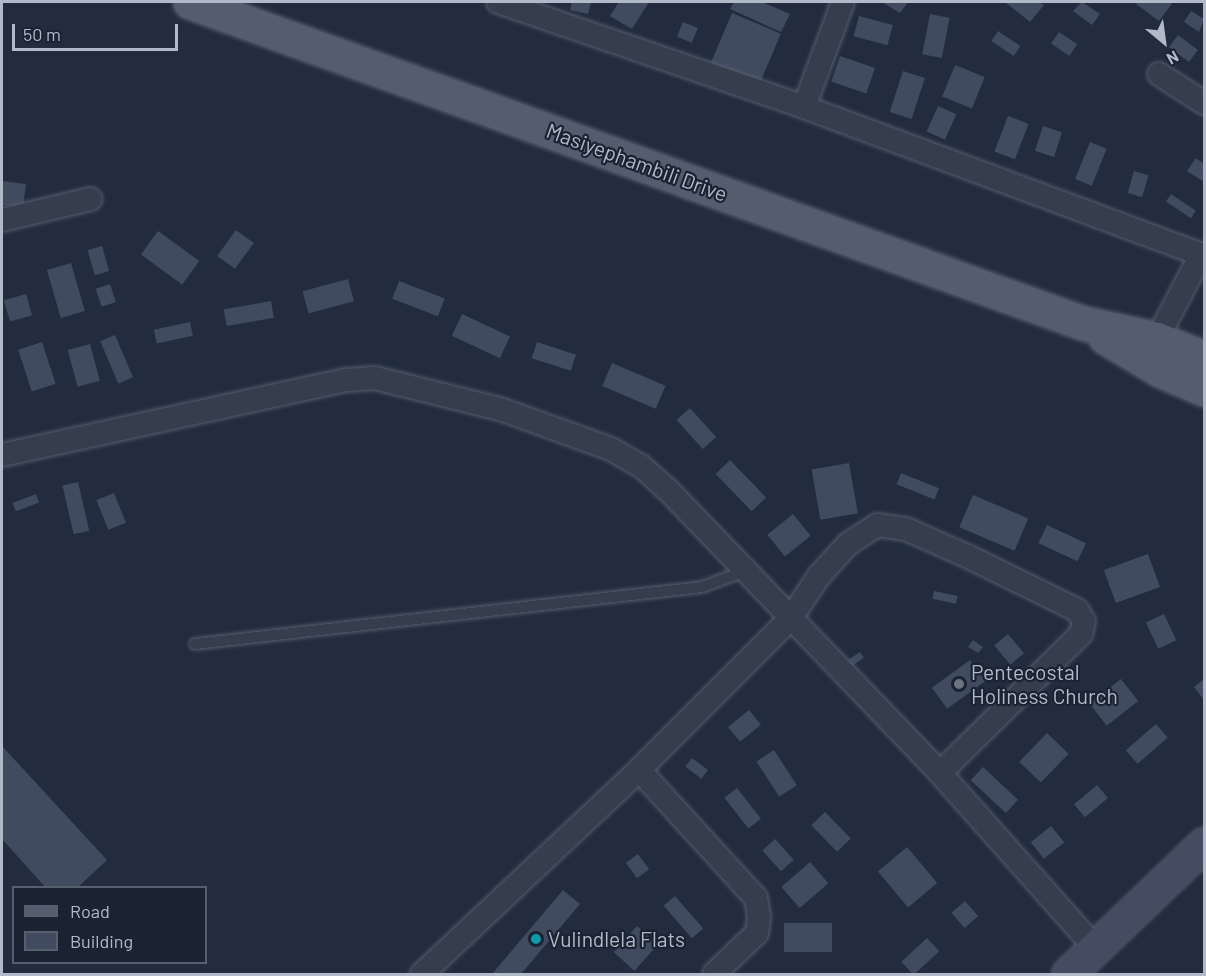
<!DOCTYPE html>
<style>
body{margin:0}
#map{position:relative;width:1206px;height:976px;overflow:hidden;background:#222c3e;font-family:Barlow,sans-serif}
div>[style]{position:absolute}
.building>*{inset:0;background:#404b60;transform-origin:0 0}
.roads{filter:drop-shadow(0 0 2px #545c6c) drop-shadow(0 0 2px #545c6c)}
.lane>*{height:10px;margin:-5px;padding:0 5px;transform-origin:5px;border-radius:5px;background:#363e4e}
.street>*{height:22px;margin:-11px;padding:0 11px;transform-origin:11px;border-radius:11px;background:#363e4e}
.secondary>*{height:32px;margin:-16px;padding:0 16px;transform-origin:16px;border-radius:16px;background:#444c61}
.primary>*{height:33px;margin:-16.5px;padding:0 16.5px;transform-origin:16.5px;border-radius:16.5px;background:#545d6e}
.dots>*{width:16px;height:16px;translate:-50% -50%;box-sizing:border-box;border:3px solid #1b2333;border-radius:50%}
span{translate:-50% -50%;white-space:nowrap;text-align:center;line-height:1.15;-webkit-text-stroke:4.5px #1b2333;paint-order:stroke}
.street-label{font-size:21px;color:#b2b9c9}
.poi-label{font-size:21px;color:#b2b9c9}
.left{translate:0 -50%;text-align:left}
.frame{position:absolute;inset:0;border:3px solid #b2b9c9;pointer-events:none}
.legend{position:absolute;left:12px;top:886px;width:195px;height:78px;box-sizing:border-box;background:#1b2333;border:2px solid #575f6f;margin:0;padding:8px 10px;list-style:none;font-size:18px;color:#b2b9c9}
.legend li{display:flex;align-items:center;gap:12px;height:30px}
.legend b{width:30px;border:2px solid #575f6f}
.north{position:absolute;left:1134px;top:12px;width:60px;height:60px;-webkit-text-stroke:4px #1b2333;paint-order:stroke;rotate:151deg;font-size:16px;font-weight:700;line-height:24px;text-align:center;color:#b2b9c9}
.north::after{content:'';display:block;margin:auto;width:21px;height:27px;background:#b2b9c9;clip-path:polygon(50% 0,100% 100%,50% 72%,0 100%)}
.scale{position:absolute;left:12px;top:24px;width:166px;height:27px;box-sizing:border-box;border:3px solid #b2b9c9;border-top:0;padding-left:8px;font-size:18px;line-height:21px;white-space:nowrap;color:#b2b9c9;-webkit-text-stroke:4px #1b2333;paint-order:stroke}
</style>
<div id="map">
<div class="building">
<i style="clip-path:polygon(572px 2px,591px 2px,588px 14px,570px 10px)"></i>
<i style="clip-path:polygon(619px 2px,649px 2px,632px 29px,610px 16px)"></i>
<i style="clip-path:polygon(734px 2px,762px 2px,790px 14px,781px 32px,730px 9px)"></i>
<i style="clip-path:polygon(882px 2px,908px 2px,900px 13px)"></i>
<i style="clip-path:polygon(1005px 2px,1039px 2px,1044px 5px,1030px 22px)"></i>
<i style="clip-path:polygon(1082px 2px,1100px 14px,1092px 25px,1073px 11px)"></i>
<i style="clip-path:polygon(1138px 2px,1173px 2px,1159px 21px,1136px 4px)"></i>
<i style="clip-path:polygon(1191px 11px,1204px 19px,1199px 32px,1184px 22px)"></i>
<i style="left:732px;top:13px;width:53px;height:56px;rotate:23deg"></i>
<i style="left:930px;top:14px;width:20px;height:41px;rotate:11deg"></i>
<i style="left:859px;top:16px;width:35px;height:21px;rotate:15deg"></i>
<i style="left:683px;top:22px;width:16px;height:16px;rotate:22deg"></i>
<i style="left:998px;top:31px;width:27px;height:12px;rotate:34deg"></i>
<i style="left:1059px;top:32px;width:22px;height:14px;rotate:34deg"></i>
<i style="left:1178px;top:35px;width:25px;height:15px;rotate:37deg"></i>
<i style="left:840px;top:56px;width:37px;height:27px;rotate:19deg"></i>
<i style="left:955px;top:65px;width:32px;height:34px;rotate:22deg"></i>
<i style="left:903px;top:71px;width:23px;height:43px;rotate:18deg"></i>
<i style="left:938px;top:106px;width:20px;height:28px;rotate:24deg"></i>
<i style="left:1008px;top:116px;width:22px;height:38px;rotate:21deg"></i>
<i style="left:1043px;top:126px;width:20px;height:26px;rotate:18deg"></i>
<i style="left:1090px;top:142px;width:18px;height:40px;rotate:22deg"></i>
<i style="clip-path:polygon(1196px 158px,1204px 164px,1204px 182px,1187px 171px)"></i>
<i style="left:1134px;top:171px;width:15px;height:23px;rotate:16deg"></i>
<i style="clip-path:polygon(2px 181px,26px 184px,23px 207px,2px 205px)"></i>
<i style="left:1171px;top:194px;width:30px;height:9px;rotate:34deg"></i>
<i style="left:236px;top:230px;width:22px;height:32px;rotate:36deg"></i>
<i style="left:158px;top:231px;width:51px;height:29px;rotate:36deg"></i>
<i style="left:102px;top:246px;width:26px;height:15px;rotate:74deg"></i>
<i style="left:71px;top:263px;width:50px;height:25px;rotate:74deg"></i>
<i style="left:348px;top:279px;width:23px;height:47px;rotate:75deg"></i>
<i style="left:399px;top:281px;width:49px;height:19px;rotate:21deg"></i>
<i style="left:110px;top:284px;width:19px;height:15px;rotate:72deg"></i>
<i style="left:26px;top:294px;width:22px;height:23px;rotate:74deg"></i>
<i style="left:271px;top:301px;width:17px;height:48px;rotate:80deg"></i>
<i style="left:462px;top:314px;width:53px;height:24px;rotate:25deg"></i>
<i style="left:190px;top:322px;width:14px;height:37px;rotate:78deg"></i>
<i style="left:115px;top:335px;width:46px;height:16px;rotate:67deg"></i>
<i style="left:42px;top:342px;width:44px;height:25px;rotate:72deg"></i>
<i style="left:537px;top:342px;width:41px;height:17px;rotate:18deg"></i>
<i style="left:90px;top:344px;width:38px;height:23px;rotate:75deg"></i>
<i style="left:612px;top:363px;width:58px;height:25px;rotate:23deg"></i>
<i style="left:690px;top:408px;width:39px;height:18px;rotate:48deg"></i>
<i style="left:730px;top:460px;width:52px;height:20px;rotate:46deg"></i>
<i style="left:849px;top:463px;width:51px;height:38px;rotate:80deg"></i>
<i style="left:901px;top:473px;width:41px;height:12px;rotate:22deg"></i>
<i style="left:78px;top:482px;width:50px;height:16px;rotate:77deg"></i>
<i style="left:114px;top:493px;width:32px;height:19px;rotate:68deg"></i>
<i style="left:36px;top:494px;width:9px;height:25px;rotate:69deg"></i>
<i style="left:973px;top:495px;width:60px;height:35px;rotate:23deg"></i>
<i style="left:793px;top:514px;width:28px;height:33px;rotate:51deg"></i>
<i style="left:1047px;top:525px;width:43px;height:20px;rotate:25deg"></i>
<i style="left:1148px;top:554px;width:35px;height:47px;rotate:70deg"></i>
<i style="left:934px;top:591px;width:24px;height:8px;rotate:12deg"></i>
<i style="left:1164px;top:614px;width:29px;height:20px;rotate:65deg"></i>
<i style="left:1008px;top:634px;width:25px;height:18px;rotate:50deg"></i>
<i style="clip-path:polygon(973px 640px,983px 647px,978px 653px,968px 647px)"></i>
<i style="left:860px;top:652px;width:7px;height:14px;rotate:56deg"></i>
<i style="left:970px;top:660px;width:26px;height:47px;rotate:54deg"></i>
<i style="left:1121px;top:679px;width:28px;height:40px;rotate:52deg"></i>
<i style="clip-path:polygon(1204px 679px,1204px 700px,1194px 687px)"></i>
<i style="left:749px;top:710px;width:19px;height:27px;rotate:51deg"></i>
<i style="left:1156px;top:724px;width:18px;height:40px;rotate:49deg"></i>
<i style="left:1047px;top:733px;width:30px;height:40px;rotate:44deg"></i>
<i style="clip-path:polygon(2px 746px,107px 860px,77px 888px,46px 888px,2px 839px)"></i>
<i style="left:774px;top:750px;width:42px;height:21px;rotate:57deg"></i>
<i style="left:692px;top:758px;width:20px;height:11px;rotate:37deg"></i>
<i style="left:983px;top:767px;width:48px;height:18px;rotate:43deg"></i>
<i style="left:1097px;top:785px;width:17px;height:30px;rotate:50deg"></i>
<i style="left:737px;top:788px;width:39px;height:16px;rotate:52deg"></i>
<i style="left:825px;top:812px;width:37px;height:19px;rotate:46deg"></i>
<i style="left:1051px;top:826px;width:21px;height:26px;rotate:51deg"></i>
<i style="left:775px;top:839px;width:28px;height:17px;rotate:48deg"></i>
<i style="left:907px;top:847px;width:47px;height:38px;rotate:50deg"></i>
<i style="left:638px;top:854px;width:19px;height:15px;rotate:54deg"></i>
<i style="left:810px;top:862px;width:28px;height:38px;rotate:49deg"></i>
<i style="clip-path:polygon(563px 890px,580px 904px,521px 974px,492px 974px)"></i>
<i style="left:675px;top:896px;width:43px;height:15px;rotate:49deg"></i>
<i style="left:965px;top:901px;width:20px;height:18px;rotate:49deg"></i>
<i style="left:784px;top:923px;width:48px;height:29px"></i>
<i style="left:637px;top:926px;width:28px;height:35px;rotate:42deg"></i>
<i style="left:927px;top:938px;width:18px;height:35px;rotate:47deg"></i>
</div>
<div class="roads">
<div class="lane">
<i style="left:195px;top:644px;width:510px;rotate:-6.41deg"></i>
<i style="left:702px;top:587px;width:46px;rotate:-20.4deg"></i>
</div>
<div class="street">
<i style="left:498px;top:2px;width:324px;rotate:18.9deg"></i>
<i style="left:804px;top:107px;width:427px;rotate:20.4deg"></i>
<i style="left:1159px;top:74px;width:54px;rotate:32.8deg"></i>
<i style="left:804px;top:107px;width:112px;rotate:-69.6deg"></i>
<i style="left:2px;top:220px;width:91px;rotate:-13.3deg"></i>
<i style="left:1157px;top:339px;width:95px;rotate:-62.4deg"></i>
<i style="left:2px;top:455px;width:353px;rotate:-12.3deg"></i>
<i style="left:347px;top:380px;width:28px;rotate:-4deg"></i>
<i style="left:375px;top:378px;width:132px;rotate:14deg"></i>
<i style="left:503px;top:410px;width:115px;rotate:19.9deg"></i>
<i style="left:611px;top:449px;width:34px;rotate:30deg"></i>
<i style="left:641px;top:466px;width:36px;rotate:42deg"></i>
<i style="left:668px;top:490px;width:393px;rotate:46.1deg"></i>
<i style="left:940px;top:773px;width:235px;rotate:48.4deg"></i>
<i style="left:639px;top:770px;width:173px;rotate:47.6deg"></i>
<i style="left:756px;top:898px;width:19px;rotate:81deg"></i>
<i style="left:759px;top:917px;width:16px;rotate:97deg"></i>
<i style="left:757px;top:933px;width:59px;rotate:136.4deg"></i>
<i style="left:422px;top:974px;width:298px;rotate:-43.2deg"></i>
<i style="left:639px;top:770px;width:215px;rotate:-45deg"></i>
<i style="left:791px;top:618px;width:50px;rotate:-56.3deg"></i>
<i style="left:819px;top:576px;width:43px;rotate:-47.8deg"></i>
<i style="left:848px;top:544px;width:35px;rotate:-33deg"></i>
<i style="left:877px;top:525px;width:29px;rotate:8deg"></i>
<i style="left:906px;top:529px;width:69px;rotate:24deg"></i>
<i style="left:969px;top:557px;width:120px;rotate:26.1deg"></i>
<i style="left:1077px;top:610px;width:13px;rotate:58deg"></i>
<i style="left:1084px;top:621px;width:13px;rotate:103deg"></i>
<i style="left:1081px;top:634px;width:198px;rotate:135.4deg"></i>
</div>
<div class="secondary">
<i style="left:1069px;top:974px;width:187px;rotate:-43.7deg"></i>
</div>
<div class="primary">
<i style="left:190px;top:2px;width:949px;rotate:19.77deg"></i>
<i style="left:1083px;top:323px;width:76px;rotate:12.2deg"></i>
<i style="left:1157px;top:339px;width:51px;rotate:22deg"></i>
<i style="left:1105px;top:337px;width:64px;rotate:31deg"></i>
<i style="left:1160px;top:370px;width:48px;rotate:23.4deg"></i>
</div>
</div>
<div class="dots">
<i style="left:959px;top:684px;background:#6b7280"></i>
<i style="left:536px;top:939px;background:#0f9aa8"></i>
</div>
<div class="street-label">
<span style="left:637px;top:162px;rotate:20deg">Masiyephambili Drive</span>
</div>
<div class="poi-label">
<span class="left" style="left:971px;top:684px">Pentecostal<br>Holiness Church</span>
<span class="left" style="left:548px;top:939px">Vulindlela Flats</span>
</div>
<div class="frame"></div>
<ul class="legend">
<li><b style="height:8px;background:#545d6e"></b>Road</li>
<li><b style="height:16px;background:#404b60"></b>Building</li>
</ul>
<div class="north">N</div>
<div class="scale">50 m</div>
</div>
